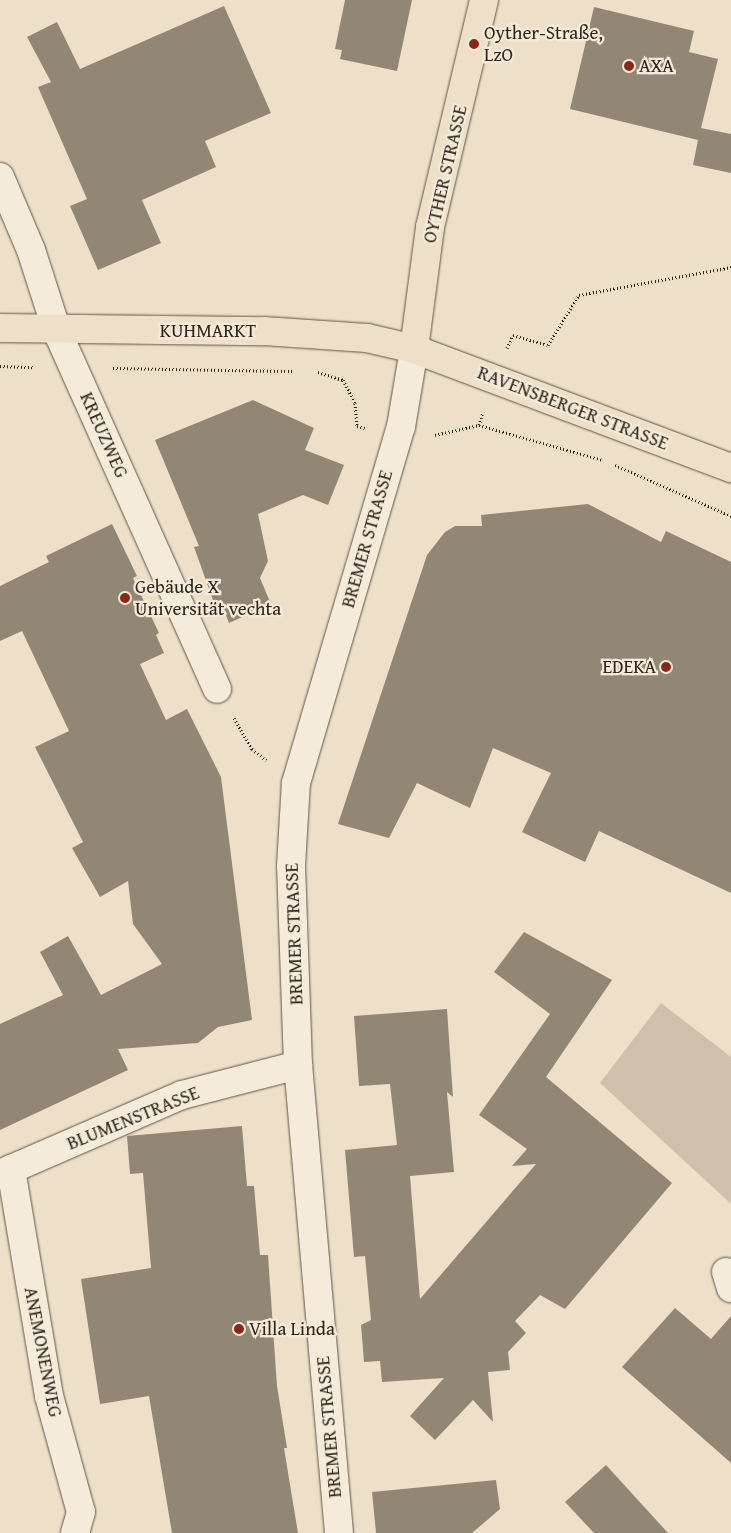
<!DOCTYPE html>
<meta charset="utf-8">
<style>
body{margin:0}
#map{position:relative;width:731px;height:1533px;overflow:hidden;background:#eee0c8;font-family:"Gentium Book Plus",serif}
div>[style]{position:absolute}
.green>*{inset:0;background:#cec0ab}
.building>*{inset:0;background:#928775}
.path>*{height:3px;margin-top:-1.5px;transform-origin:0;background:repeating-linear-gradient(90deg,#2f261b 0 1px,transparent 0 3.5px)}
.roads{filter:drop-shadow(0 0 1px #5f5446) drop-shadow(0 0 1px #5f5446)}
.minor>*{height:28px;margin:-14px;padding:0 14px;transform-origin:14px;border-radius:14px;background:#f4ebdb}
.major>*{height:28px;margin:-14px;padding:0 14px;transform-origin:14px;border-radius:14px;background:#eee0c8}
.dots>*{width:14px;height:14px;translate:-50% -50%;box-sizing:border-box;border:2px solid #f4ebdb;border-radius:50%}
span{translate:-50% -50%;white-space:nowrap;text-align:center;line-height:1.15;-webkit-text-stroke:4.5px #f4ebdb;paint-order:stroke}
.poi-label{font-size:19px;color:#2f261b}
.left{translate:0 -50%;text-align:left}
.right{translate:-100% -50%;text-align:right}
.street-label{font-size:19px;color:#2f261b}
</style>
<div id="map">
<div class="green">
<i style="clip-path:polygon(661px 1003px,731px 1057px,731px 1204px,600px 1083px)"></i>
</div>
<div class="building">
<i style="clip-path:polygon(345px 0,412px 0,397px 71px,340px 59px,342px 50px,335px 49px)"></i>
<i style="clip-path:polygon(224px 6px,271px 113px,205px 141px,216px 167px,142px 200px,161px 243px,98px 270px,70px 206px,87px 199px,38px 87px,51px 82px,27px 37px,57px 22px,80px 69px)"></i>
<i style="clip-path:polygon(594px 7px,694px 31px,689px 52px,718px 59px,701px 128px,731px 134px,731px 173px,693px 165px,698px 140px,570px 109px)"></i>
<i style="clip-path:polygon(253px 400px,314px 428px,305px 450px,344px 465px,328px 505px,303px 495px,258px 514px,268px 561px,260px 578px,271px 604px,229px 623px,220px 600px,214px 603px,194px 547px,199px 546px,155px 440px)"></i>
<i style="clip-path:polygon(588px 504px,661px 542px,666px 531px,731px 562px,731px 893px,599px 831px,585px 862px,522px 832px,551px 773px,493px 748px,470px 808px,417px 783px,389px 838px,338px 824px,427px 555px,445px 532px,455px 526px,482px 526px,481px 515px)"></i>
<i style="clip-path:polygon(112px 524px,137px 576px,133px 578px,159px 633px,156px 635px,164px 653px,140px 664px,166px 720px,187px 709px,221px 777px,252px 1020px,218px 1027px,198px 1043px,118px 1049px,128px 1070px,0 1130px,0 1024px,63px 995px,40px 952px,68px 936px,101px 995px,162px 964px,133px 924px,128px 881px,100px 897px,72px 848px,83px 842px,35px 747px,69px 731px,22px 631px,0 641px,0 586px,49px 562px,46px 556px)"></i>
<i style="clip-path:polygon(524px 932px,612px 980px,546px 1077px,672px 1183px,565px 1309px,540px 1295px,515px 1321px,526px 1333px,508px 1352px,510px 1370px,488px 1372px,493px 1422px,473px 1400px,435px 1440px,410px 1416px,444px 1378px,382px 1382px,380px 1361px,364px 1362px,361px 1325px,371px 1320px,365px 1256px,354px 1257px,345px 1150px,397px 1145px,390px 1084px,359px 1086px,354px 1016px,447px 1009px,453px 1097px,447px 1092px,454px 1172px,410px 1176px,420px 1299px,536px 1164px,512px 1166px,527px 1149px,479px 1115px,550px 1014px,494px 972px)"></i>
<i style="clip-path:polygon(242px 1126px,247px 1186px,254px 1186px,260px 1255px,268px 1255px,277px 1386px,287px 1448px,284px 1448px,298px 1533px,172px 1533px,149px 1396px,100px 1404px,81px 1279px,151px 1268px,143px 1173px,130px 1174px,127px 1136px)"></i>
<i style="clip-path:polygon(675px 1308px,711px 1339px,731px 1316px,731px 1463px,622px 1367px)"></i>
<i style="clip-path:polygon(606px 1465px,668px 1533px,594px 1533px,565px 1502px)"></i>
<i style="clip-path:polygon(496px 1480px,500px 1509px,472px 1533px,376px 1533px,372px 1492px)"></i>
</div>
<div class="path">
<i style="left:507px;top:348px;width:14px;rotate:-65deg"></i>
<i style="left:513px;top:335px;width:36px;rotate:16deg"></i>
<i style="left:548px;top:345px;width:59px;rotate:-58.2deg"></i>
<i style="left:579px;top:295px;width:155px;rotate:-10.4deg"></i>
<i style="left:0;top:366px;width:34px;rotate:2deg"></i>
<i style="left:113px;top:368px;width:179px;rotate:1deg"></i>
<i style="left:318px;top:372px;width:26px;rotate:18deg"></i>
<i style="left:343px;top:380px;width:26px;rotate:62deg"></i>
<i style="left:355px;top:403px;width:23px;rotate:85deg"></i>
<i style="left:357px;top:426px;width:8px;rotate:14deg"></i>
<i style="left:479px;top:425px;width:14px;rotate:-73deg"></i>
<i style="left:435px;top:435px;width:45px;rotate:-12.8deg"></i>
<i style="left:479px;top:425px;width:129px;rotate:15.8deg"></i>
<i style="left:615px;top:465px;width:127px;rotate:23.7deg"></i>
<i style="left:234px;top:718px;width:36px;rotate:60deg"></i>
<i style="left:252px;top:749px;width:18px;rotate:38deg"></i>
</div>
<div class="roads">
<div class="minor">
<i style="left:0;top:177px;width:79px;rotate:67deg"></i>
<i style="left:31px;top:250px;width:85px;rotate:72.2deg"></i>
<i style="left:57px;top:331px;width:392px;rotate:65.9deg"></i>
<i style="left:11px;top:1169px;width:230px;rotate:80.5deg"></i>
<i style="left:49px;top:1396px;width:120px;rotate:74.6deg"></i>
<i style="left:81px;top:1512px;width:22px;rotate:106deg"></i>
<i style="left:0;top:1174px;width:198px;rotate:-23.5deg"></i>
<i style="left:182px;top:1095px;width:120px;rotate:-14.5deg"></i>
<i style="left:726px;top:1272px;width:17px;rotate:73deg"></i>
<i style="left:339px;top:1533px;width:470px;rotate:-95deg"></i>
<i style="left:298px;top:1065px;width:199px;rotate:-92deg"></i>
<i style="left:291px;top:866px;width:83px;rotate:-86.6deg"></i>
<i style="left:296px;top:783px;width:371px;rotate:-73.6deg"></i>
<i style="left:401px;top:427px;width:79px;rotate:-80.5deg"></i>
</div>
<div class="major">
<i style="left:0;top:328px;width:264px;rotate:0.7deg"></i>
<i style="left:264px;top:331px;width:103px;rotate:3.9deg"></i>
<i style="left:367px;top:338px;width:48px;rotate:13.2deg"></i>
<i style="left:414px;top:349px;width:339px;rotate:20.6deg"></i>
<i style="left:414px;top:349px;width:123px;rotate:-82.5deg"></i>
<i style="left:430px;top:227px;width:233px;rotate:-76.6deg"></i>
</div>
</div>
<div class="dots">
<i style="left:474px;top:44px;background:#8f2418"></i>
<i style="left:629px;top:66px;background:#8f2418"></i>
<i style="left:125px;top:598px;background:#8f2418"></i>
<i style="left:666px;top:667px;background:#8f2418"></i>
<i style="left:239px;top:1329px;background:#8f2418"></i>
</div>
<div class="poi-label">
<span class="left" style="left:484px;top:44px">Oyther-Straße,<br>LzO</span>
<span class="left" style="left:639px;top:66px">AXA</span>
<span class="left" style="left:135px;top:598px">Gebäude X<br>Universität vechta</span>
<span class="right" style="left:656px;top:667px">EDEKA</span>
<span class="left" style="left:249px;top:1329px">Villa Linda</span>
</div>
<div class="street-label">
<span style="left:445px;top:174px;rotate:-77deg">OYTHER STRASSE</span>
<span style="left:208px;top:331px">KUHMARKT</span>
<span style="left:573px;top:408px;rotate:21deg">RAVENSBERGER STRASSE</span>
<span style="left:104px;top:435px;rotate:66deg">KREUZWEG</span>
<span style="left:367px;top:539px;rotate:-74deg">BREMER STRASSE</span>
<span style="left:294px;top:934px;rotate:-92deg">BREMER STRASSE</span>
<span style="left:133px;top:1118px;rotate:-22deg">BLUMENSTRASSE</span>
<span style="left:43px;top:1352px;rotate:79deg">ANEMONENWEG</span>
<span style="left:329px;top:1427px;rotate:-95deg">BREMER STRASSE</span>
</div>
</div>
